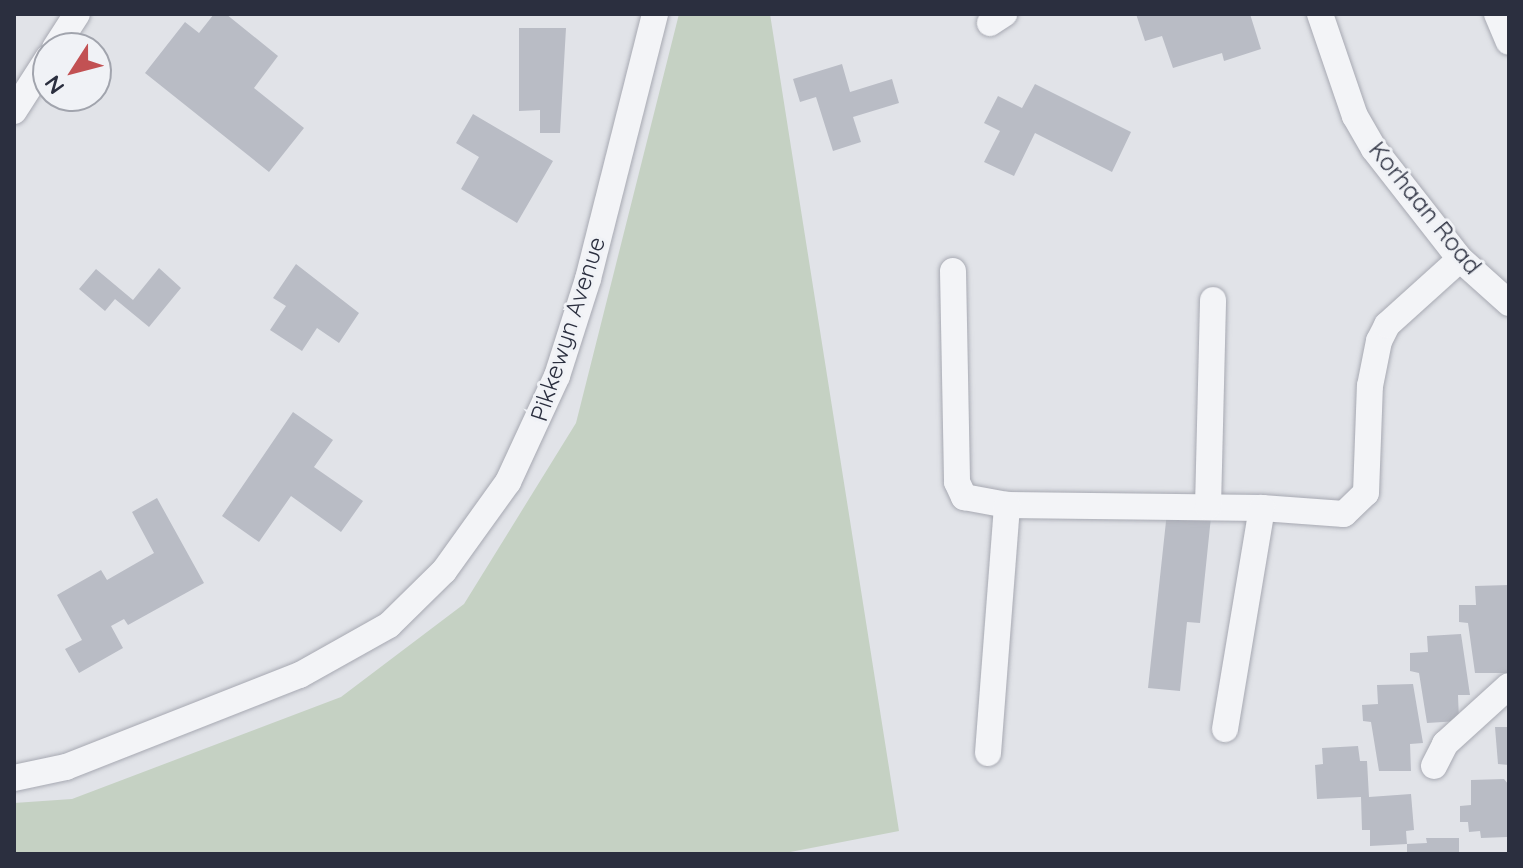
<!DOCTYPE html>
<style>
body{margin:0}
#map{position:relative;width:1523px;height:868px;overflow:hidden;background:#e1e3e8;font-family:Quicksand,sans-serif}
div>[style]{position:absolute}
.green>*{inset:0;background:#c5d1c3}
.building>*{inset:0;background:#b9bcc5}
.roads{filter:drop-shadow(0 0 2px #a7a9b2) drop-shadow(0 0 2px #a7a9b2)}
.street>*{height:26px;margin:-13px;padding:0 13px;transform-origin:13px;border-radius:13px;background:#f3f4f7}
span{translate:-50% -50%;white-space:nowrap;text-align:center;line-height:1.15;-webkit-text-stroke:6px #f0f2f6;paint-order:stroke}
.street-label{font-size:24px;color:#2b2f3f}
.frame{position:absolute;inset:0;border:16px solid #2b2f3f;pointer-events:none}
.north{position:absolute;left:32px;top:32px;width:80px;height:80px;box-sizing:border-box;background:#f0f2f6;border:2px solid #a1a4ad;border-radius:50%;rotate:234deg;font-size:22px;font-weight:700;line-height:32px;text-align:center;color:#2b2f3f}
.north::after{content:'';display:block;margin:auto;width:28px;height:36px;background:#c25153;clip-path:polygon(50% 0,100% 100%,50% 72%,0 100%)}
</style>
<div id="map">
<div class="green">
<i style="clip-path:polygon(679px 14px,770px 14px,899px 831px,780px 854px,14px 854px,14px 803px,72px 799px,341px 697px,464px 604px,576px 423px)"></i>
</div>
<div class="building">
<i style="clip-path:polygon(214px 14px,226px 14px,278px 56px,254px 88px,304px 128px,269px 172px,145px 73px,185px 22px,199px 33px)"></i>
<i style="clip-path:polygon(1136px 14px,1250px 14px,1261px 49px,1224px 61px,1222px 53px,1173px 68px,1162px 36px,1145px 41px)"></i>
<i style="clip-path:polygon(519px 28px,566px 28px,560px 133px,540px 133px,540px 110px,519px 111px)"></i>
<i style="clip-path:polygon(842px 64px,850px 92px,892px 79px,899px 103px,853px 117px,861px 142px,833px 151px,816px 97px,800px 102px,793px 79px)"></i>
<i style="clip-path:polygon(1035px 84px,1131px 132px,1112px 172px,1035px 133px,1014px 176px,984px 162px,1000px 131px,984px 123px,998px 96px,1022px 108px)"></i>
<i style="clip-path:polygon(473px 114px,553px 161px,517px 223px,461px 189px,479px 157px,456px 143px)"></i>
<i style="clip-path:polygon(296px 264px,359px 313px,339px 343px,317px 328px,302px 351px,270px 330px,286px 306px,273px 298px)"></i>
<i style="clip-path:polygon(159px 268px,181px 288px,149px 327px,115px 299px,105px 311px,79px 289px,96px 269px,133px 300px)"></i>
<i style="clip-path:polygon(293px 412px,333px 440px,314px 467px,363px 501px,341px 532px,291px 496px,259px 542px,222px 516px)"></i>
<i style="clip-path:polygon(157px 498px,204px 583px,128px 625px,124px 619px,111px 626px,123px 648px,79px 673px,65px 649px,82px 640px,57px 595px,101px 570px,107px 580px,154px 553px,132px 512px)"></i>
<i style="clip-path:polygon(1167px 512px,1211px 517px,1200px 623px,1187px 622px,1180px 691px,1148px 688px)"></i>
<i style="clip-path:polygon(1509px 585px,1508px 673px,1475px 673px,1468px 623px,1459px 622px,1459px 605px,1476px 605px,1475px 586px)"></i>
<i style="clip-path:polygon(1461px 634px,1470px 695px,1458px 695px,1459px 721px,1427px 723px,1419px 673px,1410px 671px,1410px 653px,1428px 652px,1427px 636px)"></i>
<i style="clip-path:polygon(1413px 684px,1423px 743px,1410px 744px,1411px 771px,1379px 771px,1371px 722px,1363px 721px,1362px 705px,1378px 704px,1377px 685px)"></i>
<i style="clip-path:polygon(1495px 727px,1509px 727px,1509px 765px,1498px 764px)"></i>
<i style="clip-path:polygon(1358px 746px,1360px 761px,1367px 761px,1369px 797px,1411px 794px,1414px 830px,1406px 831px,1407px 844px,1370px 846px,1370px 830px,1362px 830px,1361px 797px,1317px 799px,1315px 765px,1323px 764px,1322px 748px)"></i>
<i style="clip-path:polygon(1504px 779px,1509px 785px,1507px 837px,1481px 838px,1480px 831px,1469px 832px,1468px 822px,1460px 822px,1460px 806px,1471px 805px,1471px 780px)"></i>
<i style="clip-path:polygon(1426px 838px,1459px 838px,1459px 854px,1407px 854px,1407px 844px,1427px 843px)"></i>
</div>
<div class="roads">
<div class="street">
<i style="left:1320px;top:14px;width:108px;rotate:71.1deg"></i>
<i style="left:1355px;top:116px;width:38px;rotate:60deg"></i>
<i style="left:1374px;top:149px;width:140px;rotate:52deg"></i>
<i style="left:1460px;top:259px;width:66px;rotate:41.9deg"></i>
<i style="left:1497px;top:14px;width:30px;rotate:67deg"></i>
<i style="left:990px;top:23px;width:17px;rotate:-33deg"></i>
<i style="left:55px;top:48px;width:40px;rotate:-57.1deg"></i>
<i style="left:14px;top:111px;width:63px;rotate:-57.3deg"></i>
<i style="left:953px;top:271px;width:211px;rotate:88.9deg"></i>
<i style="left:957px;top:482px;width:17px;rotate:65deg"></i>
<i style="left:964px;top:497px;width:44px;rotate:10.5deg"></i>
<i style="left:1007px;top:505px;width:255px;rotate:0.7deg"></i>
<i style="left:1262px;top:508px;width:82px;rotate:4.2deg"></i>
<i style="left:1344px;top:514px;width:30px;rotate:-44deg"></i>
<i style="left:1366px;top:493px;width:107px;rotate:-87.9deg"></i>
<i style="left:1370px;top:386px;width:46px;rotate:-78.7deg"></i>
<i style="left:1379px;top:341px;width:18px;rotate:-63deg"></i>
<i style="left:1387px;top:325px;width:98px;rotate:-42.1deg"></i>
<i style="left:1208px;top:507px;width:207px;rotate:-88.6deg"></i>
<i style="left:1225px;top:729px;width:224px;rotate:-80.5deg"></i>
<i style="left:988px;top:753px;width:249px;rotate:-85.6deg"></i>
<i style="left:1434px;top:766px;width:25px;rotate:-63deg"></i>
<i style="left:1445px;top:744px;width:86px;rotate:-42.2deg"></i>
<i style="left:14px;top:778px;width:53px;rotate:-11.9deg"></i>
<i style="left:66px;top:767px;width:251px;rotate:-21.5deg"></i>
<i style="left:300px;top:675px;width:102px;rotate:-29.3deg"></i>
<i style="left:389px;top:625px;width:77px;rotate:-44.5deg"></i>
<i style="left:444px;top:571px;width:110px;rotate:-54.3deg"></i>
<i style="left:508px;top:482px;width:117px;rotate:-65.2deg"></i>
<i style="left:557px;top:376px;width:102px;rotate:-72.3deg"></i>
<i style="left:588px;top:279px;width:273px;rotate:-75.8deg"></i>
</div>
</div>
<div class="street-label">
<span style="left:1425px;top:208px;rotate:51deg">Korhaan Road</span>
<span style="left:568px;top:329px;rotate:-72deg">Pikkewyn Avenue</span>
</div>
<div class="frame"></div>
<div class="north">N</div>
</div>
